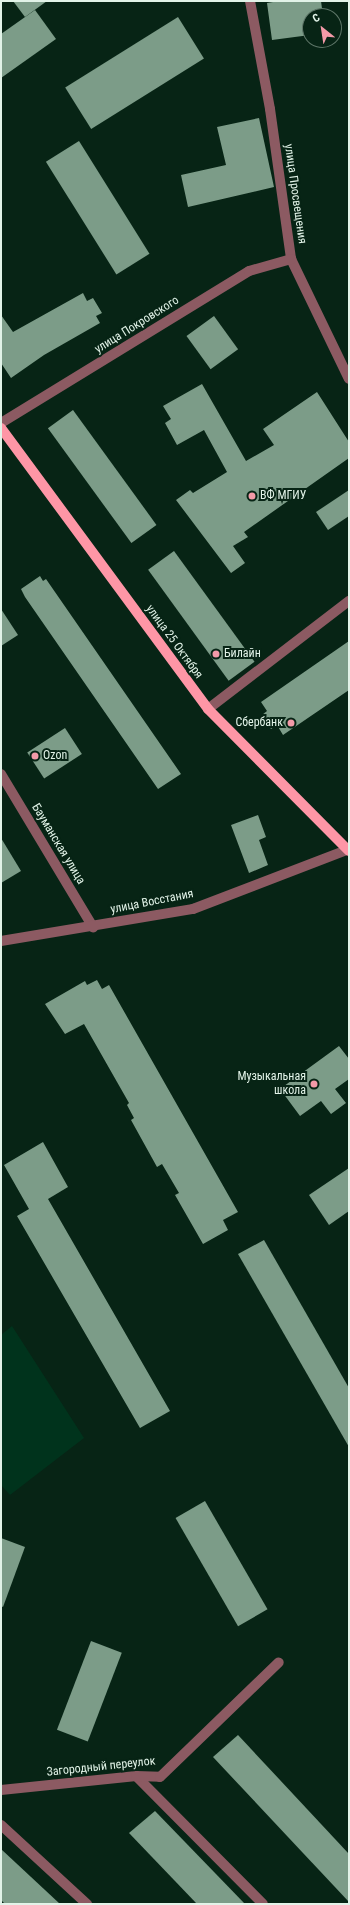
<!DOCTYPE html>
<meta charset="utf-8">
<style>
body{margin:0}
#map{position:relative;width:350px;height:1905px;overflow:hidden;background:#072415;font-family:"Roboto Condensed",sans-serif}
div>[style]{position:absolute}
.green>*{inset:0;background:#00331c}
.building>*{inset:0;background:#7c9c88;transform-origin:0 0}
.minor>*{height:10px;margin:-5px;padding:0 5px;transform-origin:5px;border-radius:5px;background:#8c5a62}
.major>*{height:10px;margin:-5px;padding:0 5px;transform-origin:5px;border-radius:5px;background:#fe96a6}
.dots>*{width:11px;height:11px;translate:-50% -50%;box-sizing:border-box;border:2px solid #072415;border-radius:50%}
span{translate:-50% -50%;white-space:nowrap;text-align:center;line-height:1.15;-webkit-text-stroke:4px #072415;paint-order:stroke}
.street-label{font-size:12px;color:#e2f3e8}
.poi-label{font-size:12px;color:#e2f3e8}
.left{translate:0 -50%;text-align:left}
.right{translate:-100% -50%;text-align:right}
.frame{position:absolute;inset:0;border:2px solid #e2f3e8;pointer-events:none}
.north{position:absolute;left:302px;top:8px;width:40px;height:40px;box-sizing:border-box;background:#072415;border:1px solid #5f7769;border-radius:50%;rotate:330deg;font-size:11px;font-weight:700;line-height:16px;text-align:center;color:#e2f3e8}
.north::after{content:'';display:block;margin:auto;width:14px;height:18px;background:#f39aa8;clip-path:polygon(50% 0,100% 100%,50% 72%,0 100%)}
</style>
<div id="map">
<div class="green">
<i style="clip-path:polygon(12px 1326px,84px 1438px,10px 1495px,1px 1485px,1px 1335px)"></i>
</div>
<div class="building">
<i style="clip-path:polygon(13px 1px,47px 1px,25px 17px)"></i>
<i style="clip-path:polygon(279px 1px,321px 1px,323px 16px,310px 16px,310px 35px,272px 40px,267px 3px)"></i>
<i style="clip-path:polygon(35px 10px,56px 39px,1px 78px,1px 34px)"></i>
<i style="left:178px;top:17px;width:49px;height:133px;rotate:58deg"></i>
<i style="clip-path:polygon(259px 118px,274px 187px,188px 207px,181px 175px,226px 165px,217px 127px)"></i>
<i style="left:79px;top:141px;width:133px;height:39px;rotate:58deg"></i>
<i style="clip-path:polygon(83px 293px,87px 301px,93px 298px,102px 313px,96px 316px,100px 323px,44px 355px,11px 378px,1px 363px,1px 315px,13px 332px)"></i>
<i style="left:214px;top:316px;width:41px;height:34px;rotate:54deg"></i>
<i style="clip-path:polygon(202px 384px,246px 461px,274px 445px,263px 429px,317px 392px,349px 442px,349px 458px,244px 532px,248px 537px,233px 546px,245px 563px,231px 573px,176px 500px,190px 490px,193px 493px,227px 472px,204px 430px,177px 445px,165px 423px,171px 419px,163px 406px)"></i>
<i style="left:73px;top:410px;width:142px;height:31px;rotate:54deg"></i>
<i style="clip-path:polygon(349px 490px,349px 516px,328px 530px,316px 512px)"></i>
<i style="left:174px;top:551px;width:137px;height:32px;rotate:54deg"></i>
<i style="clip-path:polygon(40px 576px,43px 581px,46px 579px,181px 774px,158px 789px,25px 597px,21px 589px)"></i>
<i style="clip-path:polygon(1px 609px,18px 635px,1px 646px)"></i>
<i style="clip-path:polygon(349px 641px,349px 690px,283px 735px,277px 725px,271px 729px,262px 715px,267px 711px,261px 702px)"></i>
<i style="left:65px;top:728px;width:31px;height:45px;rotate:57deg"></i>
<i style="clip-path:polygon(258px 815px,266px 837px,259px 840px,268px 865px,249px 873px,231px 825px)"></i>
<i style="clip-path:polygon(1px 838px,21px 871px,1px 883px)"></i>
<i style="clip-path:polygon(97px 980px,102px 989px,109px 985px,238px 1212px,223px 1220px,228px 1230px,203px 1244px,175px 1195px,179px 1193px,162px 1164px,157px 1167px,131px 1120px,134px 1118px,127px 1105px,129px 1103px,84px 1024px,65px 1034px,45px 1004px,85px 981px,87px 985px)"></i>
<i style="clip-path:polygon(339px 1046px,349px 1059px,349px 1079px,335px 1089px,346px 1103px,331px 1114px,321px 1101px,300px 1116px,280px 1089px)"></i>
<i style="clip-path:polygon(43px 1142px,68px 1187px,48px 1199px,170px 1411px,140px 1428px,17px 1216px,29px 1209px,4px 1165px)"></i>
<i style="clip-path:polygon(349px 1168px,349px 1211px,329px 1225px,309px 1195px)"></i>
<i style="clip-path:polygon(264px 1240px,349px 1388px,349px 1447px,238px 1254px)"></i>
<i style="left:205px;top:1501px;width:125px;height:34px;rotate:60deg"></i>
<i style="clip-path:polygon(1px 1538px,25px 1547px,3px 1607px,1px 1606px)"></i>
<i style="left:91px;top:1641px;width:33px;height:95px;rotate:21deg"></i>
<i style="clip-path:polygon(238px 1735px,349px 1854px,349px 1902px,213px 1757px)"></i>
<i style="clip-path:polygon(155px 1811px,245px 1904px,197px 1904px,129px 1833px)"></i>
<i style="clip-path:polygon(1px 1849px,60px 1904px,5px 1904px,1px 1900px)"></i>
</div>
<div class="minor">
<i style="left:250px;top:1px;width:110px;rotate:79.5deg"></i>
<i style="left:270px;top:109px;width:151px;rotate:82deg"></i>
<i style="left:291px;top:259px;width:133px;rotate:64.2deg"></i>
<i style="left:1px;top:423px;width:291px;rotate:-31.5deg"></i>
<i style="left:249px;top:271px;width:44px;rotate:-15.9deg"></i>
<i style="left:208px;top:709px;width:178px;rotate:-37.5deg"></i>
<i style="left:1px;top:774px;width:179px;rotate:59deg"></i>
<i style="left:1px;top:941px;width:195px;rotate:-9.5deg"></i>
<i style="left:193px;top:909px;width:165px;rotate:-21deg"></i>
<i style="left:136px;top:1776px;width:180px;rotate:45.2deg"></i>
<i style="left:1px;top:1790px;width:136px;rotate:-5.9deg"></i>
<i style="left:136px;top:1776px;width:24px;rotate:2deg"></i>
<i style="left:160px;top:1777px;width:165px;rotate:-44deg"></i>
<i style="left:1px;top:1825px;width:117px;rotate:42.6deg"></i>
</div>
<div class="major">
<i style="left:1px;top:428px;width:349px;rotate:53.6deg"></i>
<i style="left:208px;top:709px;width:200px;rotate:45.2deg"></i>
</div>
<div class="dots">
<i style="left:252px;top:496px;background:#f39aa8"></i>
<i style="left:216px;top:654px;background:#f39aa8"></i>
<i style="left:291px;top:723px;background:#f39aa8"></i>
<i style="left:35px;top:756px;background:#f39aa8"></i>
<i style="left:314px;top:1084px;background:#f39aa8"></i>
</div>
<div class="street-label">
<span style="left:295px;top:194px;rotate:82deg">улица Просвещения</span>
<span style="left:137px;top:325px;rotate:-32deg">улица Покровского</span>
<span style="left:174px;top:642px;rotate:54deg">улица 25 Октября</span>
<span style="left:58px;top:844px;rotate:59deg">Бауманская улица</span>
<span style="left:152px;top:902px;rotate:-11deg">улица Восстания</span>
<span style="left:101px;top:1767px;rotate:-6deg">Загородный переулок</span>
</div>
<div class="poi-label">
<span class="left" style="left:260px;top:496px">ВФ МГИУ</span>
<span class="left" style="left:224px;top:654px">Билайн</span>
<span class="right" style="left:283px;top:723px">Сбербанк</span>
<span class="left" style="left:43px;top:756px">Ozon</span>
<span class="right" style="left:306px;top:1084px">Музыкальная<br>школа</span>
</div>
<div class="frame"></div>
<div class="north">С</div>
</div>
